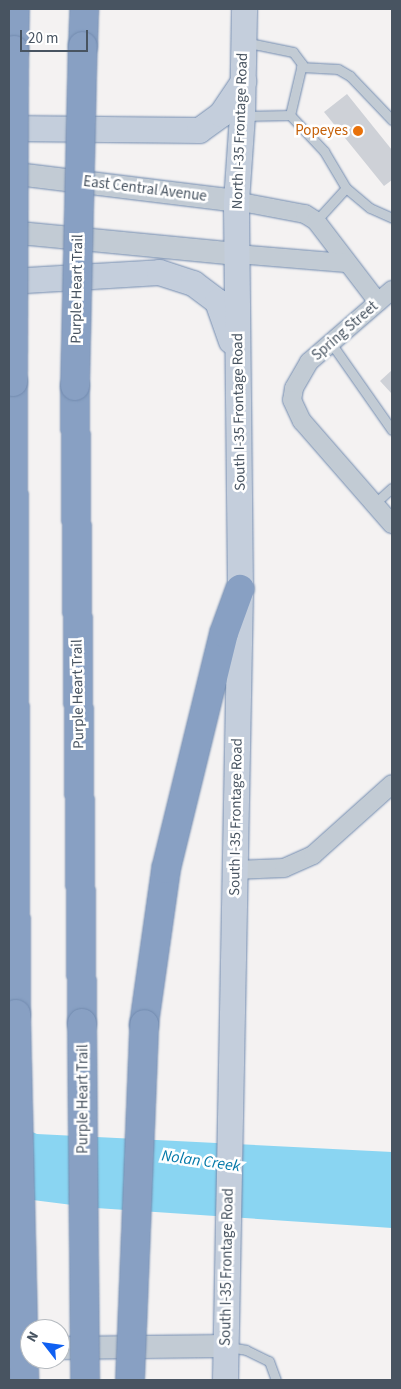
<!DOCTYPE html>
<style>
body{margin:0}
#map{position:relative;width:401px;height:1389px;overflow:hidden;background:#f4f2f2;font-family:"Source Sans 3",sans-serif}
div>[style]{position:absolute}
.water>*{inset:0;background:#8ad5f2}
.building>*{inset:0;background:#ced1d7}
.roads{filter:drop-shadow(0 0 1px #728baf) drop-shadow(0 0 1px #728baf)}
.service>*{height:9px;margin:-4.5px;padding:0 4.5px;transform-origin:4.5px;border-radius:4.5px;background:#c2cbd4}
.minor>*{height:18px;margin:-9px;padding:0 9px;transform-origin:9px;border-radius:9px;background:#c2cbd4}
.tertiary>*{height:22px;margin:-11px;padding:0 11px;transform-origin:11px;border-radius:11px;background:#c2cbd4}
.secondary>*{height:25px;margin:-12.5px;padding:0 12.5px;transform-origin:12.5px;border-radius:12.5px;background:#c4cedc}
.motorway>*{height:28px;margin:-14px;padding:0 14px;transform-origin:14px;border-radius:14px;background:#88a0c3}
.bridges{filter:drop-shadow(0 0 1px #728baf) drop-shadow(0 0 1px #728baf)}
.motorway-bridge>*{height:28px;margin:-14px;padding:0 14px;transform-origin:14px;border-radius:14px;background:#88a0c3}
.dots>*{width:14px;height:14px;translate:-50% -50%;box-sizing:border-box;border:2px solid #fff;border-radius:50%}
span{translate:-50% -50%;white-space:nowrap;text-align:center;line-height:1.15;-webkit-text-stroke:5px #fff;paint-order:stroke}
.street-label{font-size:15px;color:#485461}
.food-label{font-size:15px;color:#c56008}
.right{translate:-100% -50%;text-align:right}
.water-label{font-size:16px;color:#0479a9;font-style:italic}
.frame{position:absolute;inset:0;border:10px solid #485461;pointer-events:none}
.north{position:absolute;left:20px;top:1319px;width:50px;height:50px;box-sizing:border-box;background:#fff;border:1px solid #b6bbc0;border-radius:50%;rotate:300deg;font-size:14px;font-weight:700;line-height:20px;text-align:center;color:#485461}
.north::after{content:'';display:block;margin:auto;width:18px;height:22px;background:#0f60f2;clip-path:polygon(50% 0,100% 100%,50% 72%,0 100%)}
.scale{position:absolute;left:20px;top:30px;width:68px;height:22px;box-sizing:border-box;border:2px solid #485461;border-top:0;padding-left:6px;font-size:15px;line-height:18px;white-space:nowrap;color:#485461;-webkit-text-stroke:4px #fff;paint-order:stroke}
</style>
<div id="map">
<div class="water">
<i style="clip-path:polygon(9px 1122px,37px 1134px,392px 1152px,392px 1228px,96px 1208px,9px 1197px)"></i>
</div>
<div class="building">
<i style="clip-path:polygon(347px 94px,392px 150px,392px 180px,384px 186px,324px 112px)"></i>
<i style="clip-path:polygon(392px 370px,392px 394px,380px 381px)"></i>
</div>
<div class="roads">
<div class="service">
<i style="left:244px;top:42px;width:50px;rotate:11.5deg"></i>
<i style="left:293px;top:52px;width:15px;rotate:53deg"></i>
<i style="left:302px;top:64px;width:52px;rotate:103.2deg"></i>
<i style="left:301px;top:67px;width:37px;rotate:3deg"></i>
<i style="left:338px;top:69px;width:14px;rotate:30deg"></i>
<i style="left:350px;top:76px;width:61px;rotate:46.3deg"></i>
<i style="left:243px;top:116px;width:47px;rotate:-1.2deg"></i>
<i style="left:290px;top:115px;width:50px;rotate:46.6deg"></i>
<i style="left:324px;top:151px;width:43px;rotate:59.3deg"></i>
<i style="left:346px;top:188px;width:45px;rotate:132.3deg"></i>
<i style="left:346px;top:188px;width:31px;rotate:40deg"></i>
<i style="left:370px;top:208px;width:24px;rotate:24deg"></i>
<i style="left:331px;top:343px;width:106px;rotate:55deg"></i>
<i style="left:374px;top:504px;width:24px;rotate:-42deg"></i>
<i style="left:228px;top:1347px;width:18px;rotate:9deg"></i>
<i style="left:246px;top:1350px;width:25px;rotate:26deg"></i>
<i style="left:269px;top:1361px;width:20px;rotate:70deg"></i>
</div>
<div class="minor">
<i style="left:236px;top:201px;width:70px;rotate:10.7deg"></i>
<i style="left:305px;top:214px;width:13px;rotate:32deg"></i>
<i style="left:316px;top:221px;width:102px;rotate:52.6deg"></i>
<i style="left:237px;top:254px;width:109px;rotate:4.7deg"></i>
<i style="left:392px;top:290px;width:110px;rotate:139.1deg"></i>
<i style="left:309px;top:362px;width:30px;rotate:120deg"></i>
<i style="left:294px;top:388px;width:12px;rotate:99deg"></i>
<i style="left:292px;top:400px;width:23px;rotate:65deg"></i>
<i style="left:302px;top:421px;width:137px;rotate:48.9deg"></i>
<i style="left:235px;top:870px;width:49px;rotate:-2.3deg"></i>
<i style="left:284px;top:868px;width:32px;rotate:-24deg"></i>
<i style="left:313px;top:855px;width:106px;rotate:-41.9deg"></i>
</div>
<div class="tertiary">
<i style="left:9px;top:173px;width:229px;rotate:7deg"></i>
<i style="left:9px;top:232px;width:229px;rotate:5.5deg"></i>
<i style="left:60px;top:1348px;width:166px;rotate:-0.7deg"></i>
</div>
<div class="secondary">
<i style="left:9px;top:128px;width:190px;rotate:0.6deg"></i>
<i style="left:199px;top:130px;width:27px;rotate:-36deg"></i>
<i style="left:221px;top:114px;width:40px;rotate:-56deg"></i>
<i style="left:9px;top:281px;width:150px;rotate:-3.4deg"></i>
<i style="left:159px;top:272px;width:36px;rotate:18deg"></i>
<i style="left:193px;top:283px;width:30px;rotate:37deg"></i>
<i style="left:217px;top:301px;width:42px;rotate:70.7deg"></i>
<i style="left:225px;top:1380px;width:791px;rotate:-88.91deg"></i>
<i style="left:240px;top:589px;width:388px;rotate:-90.6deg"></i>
<i style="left:236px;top:201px;width:85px;rotate:-86deg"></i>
<i style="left:242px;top:116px;width:107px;rotate:-88.9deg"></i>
</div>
<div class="motorway">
<i style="left:83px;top:46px;width:37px;rotate:-88deg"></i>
<i style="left:14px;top:50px;width:41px;rotate:-88.6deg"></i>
<i style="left:13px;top:382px;width:632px;rotate:89.73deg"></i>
<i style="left:75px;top:386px;width:637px;rotate:89.37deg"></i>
<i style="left:144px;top:1024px;width:157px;rotate:-81.9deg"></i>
<i style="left:166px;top:869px;width:243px;rotate:-76.2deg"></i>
<i style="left:224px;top:633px;width:47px;rotate:-70deg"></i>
</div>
</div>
<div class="bridges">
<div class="motorway-bridge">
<i style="left:13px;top:382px;width:332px;rotate:-89.8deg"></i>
<i style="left:75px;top:386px;width:340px;rotate:-88.7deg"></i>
<i style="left:16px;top:1014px;width:366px;rotate:88.7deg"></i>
<i style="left:82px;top:1023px;width:357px;rotate:89.5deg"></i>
<i style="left:130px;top:1380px;width:356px;rotate:-87.7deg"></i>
</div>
</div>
<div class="dots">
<i style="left:358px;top:131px;background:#e8710a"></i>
</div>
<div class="street-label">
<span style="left:240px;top:131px;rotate:-88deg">North I-35 Frontage Road</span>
<span style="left:145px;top:189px;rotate:7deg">East Central Avenue</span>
<span style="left:77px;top:289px;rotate:-89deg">Purple Heart Trail</span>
<span style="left:345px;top:331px;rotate:-41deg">Spring Street</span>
<span style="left:239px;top:412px;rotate:-91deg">South I-35 Frontage Road</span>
<span style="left:78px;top:694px;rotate:-91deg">Purple Heart Trail</span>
<span style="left:236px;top:817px;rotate:-89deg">South I-35 Frontage Road</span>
<span style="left:83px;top:1099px;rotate:-90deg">Purple Heart Trail</span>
<span style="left:227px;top:1267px;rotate:-89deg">South I-35 Frontage Road</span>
</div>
<div class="food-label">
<span class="right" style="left:348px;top:131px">Popeyes</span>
</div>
<div class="water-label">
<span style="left:201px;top:1161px;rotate:8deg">Nolan Creek</span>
</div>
<div class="frame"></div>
<div class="north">N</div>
<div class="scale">20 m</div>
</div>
